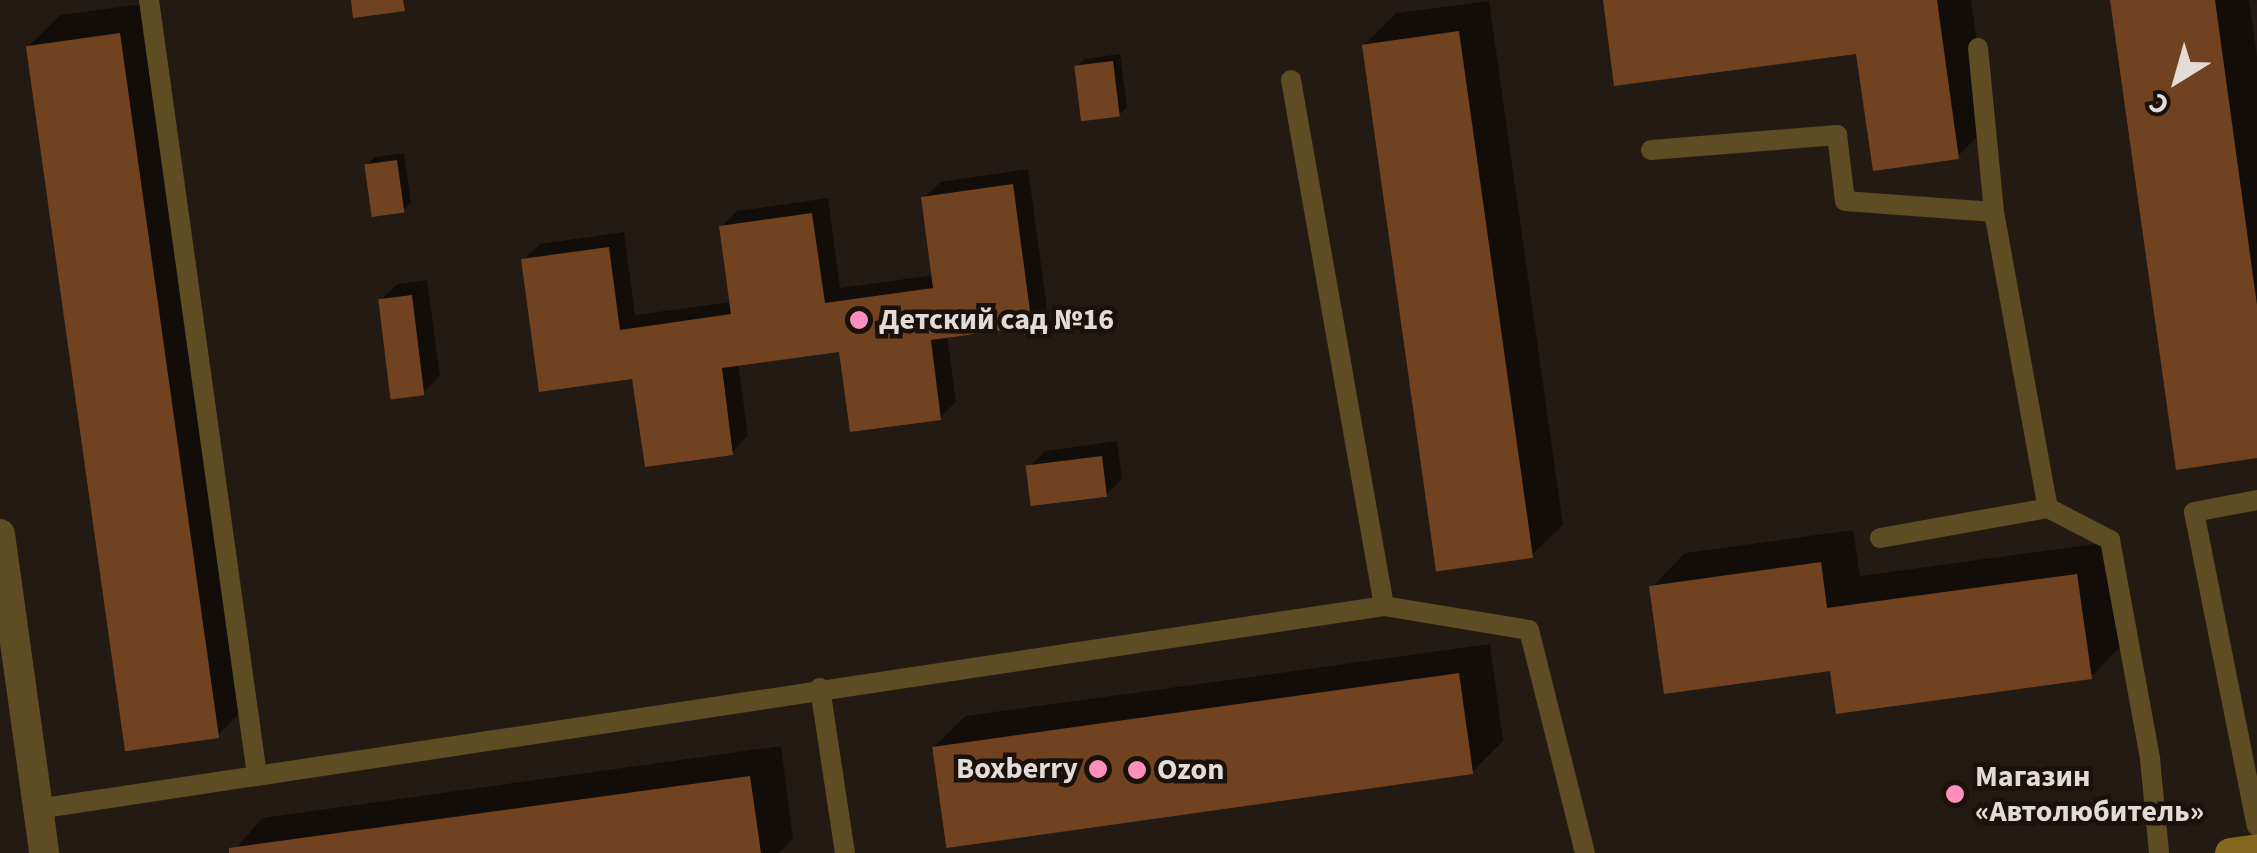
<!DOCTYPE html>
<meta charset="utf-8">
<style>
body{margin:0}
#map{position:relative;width:2257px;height:853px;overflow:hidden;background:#241a14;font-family:"Source Sans 3",sans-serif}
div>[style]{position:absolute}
.shadow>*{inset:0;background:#0007}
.building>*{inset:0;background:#71421f;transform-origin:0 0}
.lane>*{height:20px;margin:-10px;padding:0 10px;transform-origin:10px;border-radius:10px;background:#5e4c22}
.street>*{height:30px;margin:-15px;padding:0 15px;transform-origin:15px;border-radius:15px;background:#5e4c22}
.secondary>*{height:30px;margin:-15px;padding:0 15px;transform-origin:15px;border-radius:15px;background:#84661c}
.dots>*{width:28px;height:28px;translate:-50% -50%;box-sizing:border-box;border:5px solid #1b110b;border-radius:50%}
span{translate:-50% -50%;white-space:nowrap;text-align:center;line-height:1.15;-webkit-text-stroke:9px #1b110b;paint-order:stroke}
.poi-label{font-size:30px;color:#e3dbd7;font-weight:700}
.left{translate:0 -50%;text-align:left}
.right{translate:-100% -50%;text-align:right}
.north{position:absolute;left:2127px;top:30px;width:100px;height:100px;-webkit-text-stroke:8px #1b110b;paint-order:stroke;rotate:217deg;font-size:28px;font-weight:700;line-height:40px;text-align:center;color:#e3dbd7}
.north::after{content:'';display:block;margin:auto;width:35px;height:45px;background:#e3dbd7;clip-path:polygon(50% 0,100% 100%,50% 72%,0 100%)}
</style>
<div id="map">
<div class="shadow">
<i style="clip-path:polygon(1605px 0,1971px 0,1989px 125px,1958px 156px,1858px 51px)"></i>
<i style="clip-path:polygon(2113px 0,2249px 0,2257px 56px,2257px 456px)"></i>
<i style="clip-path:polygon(1489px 1px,1563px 525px,1531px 556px,1364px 45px,1396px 13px)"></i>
<i style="clip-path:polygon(150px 3px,248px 705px,217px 736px,29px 46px,60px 15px)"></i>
<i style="clip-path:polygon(1120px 54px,1127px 107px,1119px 115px,1076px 67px,1084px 59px)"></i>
<i style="clip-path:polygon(404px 153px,411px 203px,403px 210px,367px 165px,375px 157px)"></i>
<i style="clip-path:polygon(1028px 169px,1047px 308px,1031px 324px,947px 335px,956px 402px,940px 418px,841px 349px,738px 363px,748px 436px,732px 452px,634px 376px,523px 260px,540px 244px,624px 232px,635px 315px,732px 302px,721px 227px,737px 211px,828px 198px,840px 288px,934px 275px,924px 198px,940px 182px)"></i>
<i style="clip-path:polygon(427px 280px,440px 376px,424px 392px,381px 300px,397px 284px)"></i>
<i style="clip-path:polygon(1117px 441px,1122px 479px,1106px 495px,1029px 467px,1045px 451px)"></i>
<i style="clip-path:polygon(1853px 530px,1860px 576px,2110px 542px,2124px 643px,2091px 677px,1832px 668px,1652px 587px,1685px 553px)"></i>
<i style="clip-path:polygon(1490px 644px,1503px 741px,1472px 772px,934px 747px,965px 716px)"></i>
<i style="clip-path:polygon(781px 746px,793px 839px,779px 853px,232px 853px,262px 818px)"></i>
</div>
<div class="building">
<i style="clip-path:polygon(351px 0,403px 0,405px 11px,353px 18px)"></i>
<i style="clip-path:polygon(1603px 0,1937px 0,1959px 159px,1873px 171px,1856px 54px,1614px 86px)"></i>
<i style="clip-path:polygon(2110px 0,2215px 0,2257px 305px,2257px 458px,2176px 470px)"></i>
<i style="left:1459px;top:31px;width:532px;height:98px;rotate:82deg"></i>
<i style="left:120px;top:33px;width:712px;height:95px;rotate:82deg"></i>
<i style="left:1113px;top:61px;width:56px;height:39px;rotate:83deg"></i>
<i style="left:397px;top:160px;width:53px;height:33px;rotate:82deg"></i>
<i style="clip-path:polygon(1013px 184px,1032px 326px,931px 340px,941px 420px,850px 432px,839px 352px,722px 368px,733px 455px,645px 467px,632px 379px,539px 392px,521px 259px,609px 247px,620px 330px,731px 314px,719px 226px,812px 213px,825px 303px,933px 288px,921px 197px)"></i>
<i style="left:412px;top:295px;width:101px;height:34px;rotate:83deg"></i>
<i style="left:1102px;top:456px;width:41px;height:77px;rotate:83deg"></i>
<i style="clip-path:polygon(1821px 562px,1827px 608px,2077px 574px,2092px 679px,1836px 714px,1830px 671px,1664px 694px,1649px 586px)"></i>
<i style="left:1459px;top:673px;width:102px;height:532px;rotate:82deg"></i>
<i style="clip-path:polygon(750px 776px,761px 853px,229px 853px,229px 848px)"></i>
</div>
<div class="lane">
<i style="left:149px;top:0;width:782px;rotate:82.07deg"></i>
<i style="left:1978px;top:48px;width:165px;rotate:84.4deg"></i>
<i style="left:1994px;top:212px;width:301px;rotate:79.7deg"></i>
<i style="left:1291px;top:80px;width:534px;rotate:79.97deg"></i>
<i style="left:1651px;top:150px;width:187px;rotate:-4.6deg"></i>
<i style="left:1837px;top:135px;width:66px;rotate:83.1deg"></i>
<i style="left:1845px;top:201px;width:149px;rotate:4.2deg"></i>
<i style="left:2257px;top:500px;width:64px;rotate:169.2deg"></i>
<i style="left:2194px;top:512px;width:320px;rotate:78.7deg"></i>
<i style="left:1880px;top:538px;width:171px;rotate:-10.1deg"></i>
<i style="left:2048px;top:508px;width:70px;rotate:27.3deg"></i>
<i style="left:2110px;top:540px;width:223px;rotate:79.6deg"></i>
<i style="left:2150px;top:759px;width:94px;rotate:84.5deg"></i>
<i style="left:820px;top:688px;width:167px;rotate:81.4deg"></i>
<i style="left:37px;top:809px;width:1362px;rotate:-8.57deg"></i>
<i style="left:1384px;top:606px;width:147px;rotate:9.4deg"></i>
<i style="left:1529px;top:630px;width:230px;rotate:75.9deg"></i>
</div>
<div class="street">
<i style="left:0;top:534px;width:322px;rotate:82.1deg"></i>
</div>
<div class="secondary">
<i style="left:2230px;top:853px;width:27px;rotate:-8deg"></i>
</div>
<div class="dots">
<i style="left:859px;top:320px;background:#fe8ebb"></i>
<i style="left:1098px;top:769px;background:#fe8ebb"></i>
<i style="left:1137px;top:770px;background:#fe8ebb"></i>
<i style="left:1955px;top:794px;background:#fe8ebb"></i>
</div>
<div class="poi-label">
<span class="left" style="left:879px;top:320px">Детский сад №16</span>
<span class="right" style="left:1078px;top:769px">Boxberry</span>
<span class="left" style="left:1157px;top:770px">Ozon</span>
<span class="left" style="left:1975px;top:794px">Магазин<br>«Автолюбитель»</span>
</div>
<div class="north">С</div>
</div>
